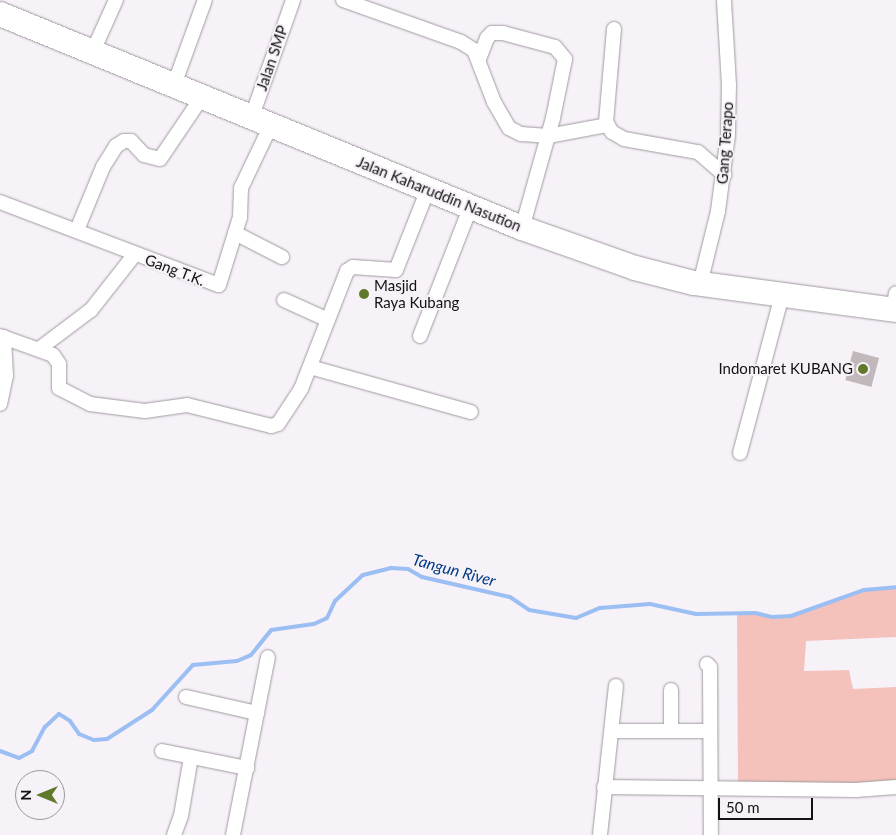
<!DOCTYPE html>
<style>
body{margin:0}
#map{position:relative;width:896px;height:835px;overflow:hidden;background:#f7f1f8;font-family:Lato,sans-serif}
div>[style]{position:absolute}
.green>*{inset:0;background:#f5c2bb}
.stream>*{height:4px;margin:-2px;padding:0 2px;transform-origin:2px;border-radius:2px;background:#9bbff3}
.building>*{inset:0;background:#c1b8bb;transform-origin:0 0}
.roads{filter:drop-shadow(0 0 1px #9f9aa0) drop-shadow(0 0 1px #9f9aa0)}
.street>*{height:14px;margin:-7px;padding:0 7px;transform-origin:7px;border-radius:7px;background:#fff}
.highway>*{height:24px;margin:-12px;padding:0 12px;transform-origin:12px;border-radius:12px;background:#fff}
.dots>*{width:14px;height:14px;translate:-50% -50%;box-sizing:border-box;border:2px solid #f7f1f8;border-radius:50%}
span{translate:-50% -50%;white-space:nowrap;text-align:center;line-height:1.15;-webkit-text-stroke:4px #f7f1f8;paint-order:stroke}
.street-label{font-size:15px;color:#141214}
.poi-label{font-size:15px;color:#141214}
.left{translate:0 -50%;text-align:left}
.right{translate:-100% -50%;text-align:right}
.water-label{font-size:16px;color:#013c85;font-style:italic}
.north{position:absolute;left:15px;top:770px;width:50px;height:50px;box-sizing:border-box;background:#f7f1f8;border:1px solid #9c989d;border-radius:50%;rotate:270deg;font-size:14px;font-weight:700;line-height:20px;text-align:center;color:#141214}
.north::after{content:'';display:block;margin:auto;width:18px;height:22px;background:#61792b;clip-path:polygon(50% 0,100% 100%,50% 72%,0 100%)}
.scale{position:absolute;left:718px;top:798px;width:95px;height:22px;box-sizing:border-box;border:2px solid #141214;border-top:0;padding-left:6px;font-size:15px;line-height:18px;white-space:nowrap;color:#141214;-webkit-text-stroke:4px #f7f1f8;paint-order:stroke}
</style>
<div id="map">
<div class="green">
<i style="clip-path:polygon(896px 587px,896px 637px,806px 641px,804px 671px,849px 670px,853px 689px,896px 687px,896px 782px,738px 785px,737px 614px,791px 616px,864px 590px)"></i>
</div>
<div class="stream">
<i style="left:0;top:751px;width:20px;rotate:20deg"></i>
<i style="left:19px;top:758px;width:15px;rotate:-28deg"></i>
<i style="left:32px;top:751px;width:27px;rotate:-62deg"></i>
<i style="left:45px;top:727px;width:19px;rotate:-43deg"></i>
<i style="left:59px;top:714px;width:13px;rotate:32deg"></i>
<i style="left:70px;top:721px;width:16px;rotate:55deg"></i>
<i style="left:79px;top:734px;width:16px;rotate:22deg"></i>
<i style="left:94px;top:740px;width:13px;rotate:-4deg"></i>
<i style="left:107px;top:739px;width:54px;rotate:-32.8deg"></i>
<i style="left:152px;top:710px;width:61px;rotate:-47.7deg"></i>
<i style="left:193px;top:665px;width:44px;rotate:-5.2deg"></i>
<i style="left:237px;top:661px;width:15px;rotate:-23deg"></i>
<i style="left:251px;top:655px;width:32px;rotate:-51deg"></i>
<i style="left:271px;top:630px;width:43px;rotate:-7.9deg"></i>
<i style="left:314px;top:624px;width:14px;rotate:-25deg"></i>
<i style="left:327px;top:618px;width:19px;rotate:-65deg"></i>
<i style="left:335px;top:601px;width:38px;rotate:-43deg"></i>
<i style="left:363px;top:575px;width:29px;rotate:-14deg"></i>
<i style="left:391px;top:568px;width:17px;rotate:3deg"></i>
<i style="left:408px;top:569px;width:16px;rotate:30deg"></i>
<i style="left:422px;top:577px;width:90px;rotate:12.8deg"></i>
<i style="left:510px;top:597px;width:23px;rotate:34deg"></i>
<i style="left:529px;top:610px;width:48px;rotate:9.7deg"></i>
<i style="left:576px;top:618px;width:26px;rotate:-23deg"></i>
<i style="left:600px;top:608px;width:50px;rotate:-4.6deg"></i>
<i style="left:650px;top:604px;width:47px;rotate:12.3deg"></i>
<i style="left:696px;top:614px;width:59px;rotate:-1deg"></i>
<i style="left:755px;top:613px;width:17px;rotate:13deg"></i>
<i style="left:772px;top:617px;width:19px;rotate:-3deg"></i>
<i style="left:791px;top:616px;width:77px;rotate:-19.6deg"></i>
<i style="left:864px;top:590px;width:32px;rotate:-5deg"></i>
</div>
<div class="building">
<i style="left:853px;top:351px;width:27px;height:30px;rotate:15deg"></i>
</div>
<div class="roads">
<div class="street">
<i style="left:343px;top:0;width:125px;rotate:19.6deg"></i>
<i style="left:461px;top:42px;width:15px;rotate:32deg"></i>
<i style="left:474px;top:50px;width:56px;rotate:69deg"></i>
<i style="left:494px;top:102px;width:30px;rotate:60deg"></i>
<i style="left:509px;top:128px;width:13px;rotate:27deg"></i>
<i style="left:521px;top:134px;width:27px;rotate:4deg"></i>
<i style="left:548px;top:136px;width:61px;rotate:-10.4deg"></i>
<i style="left:614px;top:29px;width:94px;rotate:94.9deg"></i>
<i style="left:606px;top:123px;width:11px;rotate:56deg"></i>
<i style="left:612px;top:132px;width:14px;rotate:30deg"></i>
<i style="left:624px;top:139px;width:75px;rotate:10deg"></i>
<i style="left:698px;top:152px;width:35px;rotate:41deg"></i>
<i style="left:93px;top:51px;width:56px;rotate:-65.7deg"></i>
<i style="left:479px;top:59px;width:22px;rotate:-69deg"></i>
<i style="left:487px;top:38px;width:7px;rotate:-45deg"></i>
<i style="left:492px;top:33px;width:11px"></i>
<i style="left:503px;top:33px;width:54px;rotate:15.1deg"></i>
<i style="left:555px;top:47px;width:16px;rotate:50deg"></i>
<i style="left:565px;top:59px;width:60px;rotate:101.5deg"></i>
<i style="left:553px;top:118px;width:114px;rotate:105.7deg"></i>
<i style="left:174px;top:85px;width:90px;rotate:-70deg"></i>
<i style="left:252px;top:116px;width:123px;rotate:-70.5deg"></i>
<i style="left:0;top:202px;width:234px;rotate:20.8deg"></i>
<i style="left:219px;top:285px;width:71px;rotate:-72.8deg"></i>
<i style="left:240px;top:217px;width:29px;rotate:-88deg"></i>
<i style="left:241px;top:188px;width:70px;rotate:-64.5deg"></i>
<i style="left:77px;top:230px;width:68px;rotate:-67.6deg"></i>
<i style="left:103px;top:167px;width:25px;rotate:-58deg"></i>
<i style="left:116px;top:146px;width:9px;rotate:-32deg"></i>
<i style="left:124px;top:141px;width:7px"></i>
<i style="left:131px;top:141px;width:19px;rotate:47deg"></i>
<i style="left:144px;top:155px;width:16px;rotate:14deg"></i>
<i style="left:160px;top:159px;width:75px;rotate:-55.9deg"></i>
<i style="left:235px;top:233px;width:53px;rotate:27.1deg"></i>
<i style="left:700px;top:284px;width:75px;rotate:-76.1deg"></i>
<i style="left:718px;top:211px;width:77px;rotate:-82.5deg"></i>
<i style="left:728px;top:135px;width:50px;rotate:-88.9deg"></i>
<i style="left:729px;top:85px;width:85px;rotate:-93.4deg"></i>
<i style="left:284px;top:300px;width:48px;rotate:24.4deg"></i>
<i style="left:893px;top:309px;width:16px;rotate:-79deg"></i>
<i style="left:0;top:336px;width:56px;rotate:19.7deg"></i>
<i style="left:53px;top:355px;width:11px;rotate:56deg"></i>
<i style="left:59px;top:364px;width:24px;rotate:90deg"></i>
<i style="left:59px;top:388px;width:35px;rotate:27deg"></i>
<i style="left:90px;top:404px;width:55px;rotate:7.3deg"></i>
<i style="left:145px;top:411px;width:42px;rotate:-8.1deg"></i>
<i style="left:187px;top:405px;width:87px;rotate:14deg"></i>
<i style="left:271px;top:426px;width:7px;rotate:-16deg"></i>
<i style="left:278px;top:424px;width:42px;rotate:-56.7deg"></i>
<i style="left:301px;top:389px;width:127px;rotate:-68.7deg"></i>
<i style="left:347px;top:271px;width:7px;rotate:-34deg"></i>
<i style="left:353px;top:267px;width:43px;rotate:4deg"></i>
<i style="left:396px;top:270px;width:87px;rotate:-68.4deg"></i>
<i style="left:420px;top:336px;width:140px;rotate:-68.6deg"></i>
<i style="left:39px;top:349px;width:65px;rotate:-36.9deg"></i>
<i style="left:91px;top:310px;width:71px;rotate:-51.8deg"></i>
<i style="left:310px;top:367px;width:167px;rotate:15.6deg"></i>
<i style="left:0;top:404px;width:29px;rotate:-78deg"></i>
<i style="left:6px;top:376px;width:39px;rotate:-93deg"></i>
<i style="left:740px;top:453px;width:163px;rotate:-75.1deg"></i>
<i style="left:707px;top:664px;width:4px;rotate:45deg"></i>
<i style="left:710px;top:667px;width:168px;rotate:89.7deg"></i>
<i style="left:186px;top:697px;width:73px;rotate:12.7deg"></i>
<i style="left:671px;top:730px;width:40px;rotate:-90deg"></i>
<i style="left:612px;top:731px;width:98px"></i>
<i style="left:162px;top:751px;width:87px;rotate:11.3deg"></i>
<i style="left:604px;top:787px;width:252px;rotate:0.7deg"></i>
<i style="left:856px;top:790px;width:40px;rotate:-4.3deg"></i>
<i style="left:174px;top:835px;width:20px;rotate:-70deg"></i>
<i style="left:181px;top:816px;width:60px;rotate:-80.4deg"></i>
<i style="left:233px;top:835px;width:181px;rotate:-78.9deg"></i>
<i style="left:600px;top:835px;width:150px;rotate:-83.9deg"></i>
</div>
<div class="highway">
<i style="left:0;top:14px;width:564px;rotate:22.29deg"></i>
<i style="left:522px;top:228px;width:120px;rotate:19.5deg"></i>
<i style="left:635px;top:268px;width:61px;rotate:14.3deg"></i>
<i style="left:694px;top:283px;width:204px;rotate:7.6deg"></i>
</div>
</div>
<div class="dots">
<i style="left:364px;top:294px;background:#61792b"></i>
<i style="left:863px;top:369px;background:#61792b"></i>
</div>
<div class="street-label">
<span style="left:272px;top:58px;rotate:-71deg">Jalan SMP</span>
<span style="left:725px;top:143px;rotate:-86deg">Gang Terapo</span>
<span style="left:439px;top:194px;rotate:22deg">Jalan Kaharuddin Nasution</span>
<span style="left:175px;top:270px;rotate:21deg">Gang T.K.</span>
</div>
<div class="poi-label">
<span class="left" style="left:374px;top:294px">Masjid<br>Raya Kubang</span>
<span class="right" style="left:853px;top:369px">Indomaret KUBANG</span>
</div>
<div class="water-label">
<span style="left:454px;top:570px;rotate:15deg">Tangun River</span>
</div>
<div class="north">N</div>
<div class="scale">50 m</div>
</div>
